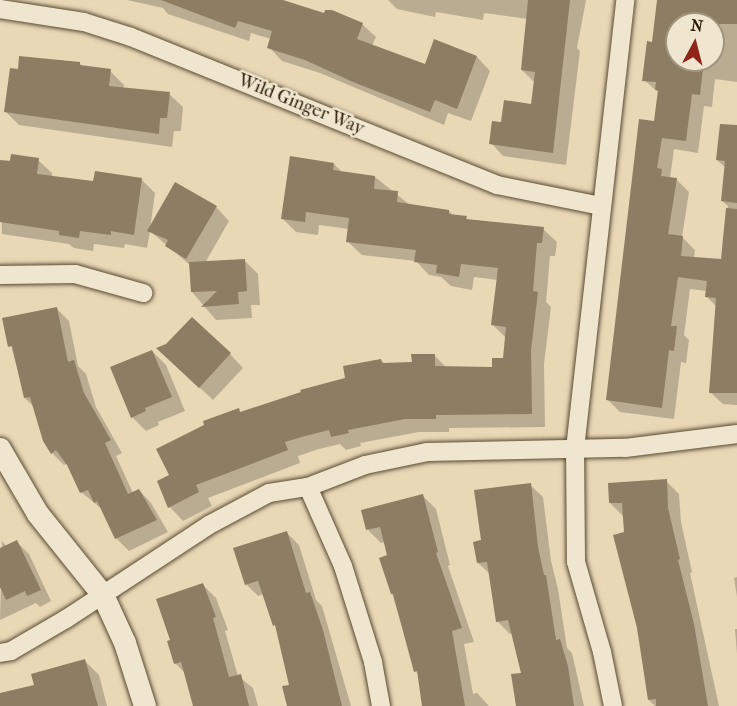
<!DOCTYPE html>
<style>
body{margin:0}
#map{position:relative;width:737px;height:706px;overflow:hidden;background:#e8d8b6;font-family:"IM FELL French Canon",serif}
div>[style]{position:absolute}
.shadow>*{inset:0;background:#0003}
.building>*{inset:0;background:#8d7d62}
.roads{filter:drop-shadow(0 0 2px #5a4a32) drop-shadow(0 0 2px #5a4a32)}
.minor>*{height:18px;margin:-9px;padding:0 9px;transform-origin:9px;border-radius:9px;background:#f0e6d0}
.tertiary>*{height:22px;margin:-11px;padding:0 11px;transform-origin:11px;border-radius:11px;background:#f0e6d0}
span{translate:-50% -50%;white-space:nowrap;text-align:center;line-height:1.15;-webkit-text-stroke:5px #f0e6d0;paint-order:stroke}
.street-label{font-size:18px;color:#2b1b06}
.north{position:absolute;left:665px;top:12px;width:60px;height:60px;box-sizing:border-box;background:#f0e6d0;border:2px solid #a1957f;border-radius:50%;rotate:7deg;font-size:16px;font-weight:700;line-height:24px;text-align:center;color:#2b1b06}
.north::after{content:'';display:block;margin:auto;width:21px;height:27px;background:#8f2418;clip-path:polygon(50% 0,100% 100%,50% 72%,0 100%)}
</style>
<div id="map">
<div class="shadow">
<i style="clip-path:polygon(127px 0,278px 0,325px 15px,327px 10px,362px 24px,376px 37px,372px 46px,426px 66px,435px 41px,477px 57px,490px 71px,471px 121px,448px 113px,444px 125px,320px 73px,282px 61px,269px 47px,271px 39px,251px 33px,249px 41px,168px 14px,163px 8px)"></i>
<i style="clip-path:polygon(388px 0,586px 0,577px 48px,580px 51px,566px 165px,503px 156px,491px 143px,502px 124px,532px 106px,535px 83px,522px 70px,528px 19px,484px 13px,483px 20px,436px 12px,435px 17px,397px 9px)"></i>
<i style="clip-path:polygon(evenodd,658px 0,737px 0,737px 82px,715px 79px,712px 107px,704px 106px,698px 153px,674px 149px,670px 178px,676px 179px,689px 192px,682px 237px,695px 250px,694px 258px,722px 261px,728px 206px,722px 201px,726px 168px,717px 160px,737px 127px,737px 405px,723px 404px,710px 392px,717px 307px,707px 297px,707px 291px,690px 289px,684px 335px,689px 340px,686px 363px,681px 362px,674px 419px,620px 412px,608px 400px,655px 123px,659px 93px,644px 80px,654px 44px,658px 0,677px 24px,713px 24px,713px 60px,677px 60px,677px 24px)"></i>
<i style="clip-path:polygon(79px 63px,83px 67px,110px 71px,124px 85px,123px 89px,169px 94px,183px 107px,181px 131px,174px 131px,172px 147px,19px 125px,5px 111px)"></i>
<i style="clip-path:polygon(38px 160px,52px 173px,52px 178px,94px 183px,141px 179px,155px 193px,150px 229px,216px 207px,229px 221px,205px 263px,244px 260px,258px 274px,260px 305px,251px 305px,252px 318px,216px 320px,192px 292px,190px 265px,150px 231px,147px 248px,125px 244px,124px 248px,94px 244px,93px 251px,74px 248px,69px 244px,2px 234px,0 161px)"></i>
<i style="clip-path:polygon(334px 164px,343px 173px,375px 177px,410px 205px,449px 211px,454px 216px,466px 218px,469px 221px,543px 229px,557px 242px,555px 256px,550px 256px,546px 302px,551px 307px,544px 364px,545px 427px,449px 428px,449px 432px,419px 432px,360px 443px,361px 446px,346px 450px,340px 444px,319px 449px,298px 456px,300px 463px,208px 498px,212px 506px,183px 521px,170px 507px,159px 481px,171px 476px,238px 410px,242px 413px,347px 379px,381px 360px,385px 364px,413px 363px,434px 355px,447px 368px,494px 369px,505px 359px,506px 338px,493px 325px,498px 280px,474px 277px,472px 290px,451px 286px,441px 277px,429px 275px,416px 261px,362px 255px,348px 242px,349px 229px,319px 225px,318px 235px,296px 232px,282px 218px)"></i>
<i style="clip-path:polygon(57px 309px,69px 321px,78px 366px,86px 374px,96px 407px,122px 453px,116px 456px,133px 493px,139px 490px,151px 503px,168px 532px,129px 551px,116px 538px,103px 510px,81px 492px,68px 463px,64px 465px,52px 453px,34px 407px,25px 398px,4px 319px)"></i>
<i style="clip-path:polygon(152px 351px,166px 365px,185px 411px,158px 422px,159px 425px,146px 431px,132px 417px)"></i>
<i style="clip-path:polygon(230px 354px,243px 368px,213px 400px,172px 362px)"></i>
<i style="clip-path:polygon(666px 481px,679px 494px,681px 522px,692px 572px,690px 573px,719px 706px,655px 706px,649px 700px,623px 516px,610px 503px)"></i>
<i style="clip-path:polygon(530px 485px,543px 497px,551px 561px,558px 589px,567px 648px,572px 653px,584px 706px,518px 706px,523px 674px,513px 633px,510px 634px,497px 621px,490px 574px,478px 563px,482px 542px)"></i>
<i style="clip-path:polygon(423px 496px,436px 509px,450px 565px,448px 566px,474px 642px,464px 644px,473px 694px,477px 693px,489px 706px,424px 706px,420px 675px,415px 671px,392px 593px,385px 542px,381px 543px,368px 530px)"></i>
<i style="clip-path:polygon(287px 533px,299px 545px,316px 600px,322px 606px,351px 706px,288px 706px,291px 686px,278px 628px,264px 594px,258px 596px,246px 584px)"></i>
<i style="clip-path:polygon(2px 541px,7px 547px,17px 542px,29px 554px,51px 601px,40px 607px,36px 603px,0 620px)"></i>
<i style="clip-path:polygon(737px 577px,737px 597px,734px 578px)"></i>
<i style="clip-path:polygon(203px 585px,216px 598px,228px 630px,225px 631px,238px 676px,253px 688px,258px 706px,195px 706px,186px 674px,175px 663px)"></i>
<i style="clip-path:polygon(735px 629px,737px 629px,737px 654px)"></i>
<i style="clip-path:polygon(85px 661px,99px 675px,107px 706px,0 706px,0 695px,36px 686px)"></i>
</div>
<div class="building">
<i style="clip-path:polygon(161px 0,283px 0,324px 13px,325px 10px,332px 10px,363px 23px,357px 39px,425px 64px,434px 39px,477px 56px,457px 109px,435px 100px,430px 112px,353px 82px,305px 60px,267px 48px,272px 31px,238px 21px,235px 28px)"></i>
<i style="clip-path:polygon(528px 0,570px 0,553px 153px,489px 144px,492px 121px,501px 122px,504px 100px,531px 104px,535px 72px,521px 70px)"></i>
<i style="clip-path:polygon(657px 0,737px 0,737px 24px,677px 24px,677px 60px,704px 60px,700px 95px,692px 94px,686px 141px,662px 138px,657px 168px,662px 169px,661px 176px,677px 178px,668px 234px,683px 236px,681px 256px,721px 259px,726px 208px,737px 209px,737px 393px,709px 393px,716px 298px,705px 297px,707px 281px,678px 277px,671px 326px,677px 326px,674px 351px,669px 350px,662px 408px,606px 400px,639px 119px,654px 121px,658px 90px,655px 90px,656px 82px,642px 81px,647px 41px,652px 42px)"></i>
<i style="clip-path:polygon(19px 56px,80px 62px,80px 65px,111px 69px,109px 86px,170px 92px,167px 118px,160px 118px,159px 134px,4px 112px,10px 68px,18px 69px)"></i>
<i style="clip-path:polygon(720px 124px,737px 125px,737px 203px,721px 201px,725px 161px,716px 160px)"></i>
<i style="clip-path:polygon(11px 154px,39px 158px,37px 174px,93px 181px,95px 171px,142px 178px,134px 235px,111px 231px,111px 235px,80px 231px,79px 238px,59px 235px,59px 231px,0 222px,0 160px,10px 161px)"></i>
<i style="clip-path:polygon(290px 156px,334px 163px,333px 170px,375px 176px,374px 189px,398px 191px,397px 202px,449px 210px,449px 214px,467px 216px,466px 219px,544px 227px,542px 243px,537px 243px,533px 291px,538px 292px,531px 350px,532px 414px,436px 415px,436px 419px,405px 419px,348px 430px,349px 433px,331px 437px,329px 430px,305px 436px,285px 442px,288px 450px,196px 485px,199px 492px,168px 508px,157px 481px,169px 475px,156px 449px,204px 425px,203px 421px,239px 408px,240px 412px,301px 392px,300px 390px,345px 378px,343px 366px,381px 359px,382px 363px,412px 362px,411px 354px,435px 354px,435px 366px,492px 367px,492px 358px,503px 358px,506px 327px,491px 325px,498px 268px,461px 264px,459px 277px,436px 273px,437px 265px,414px 262px,416px 250px,346px 242px,349px 218px,306px 212px,305px 222px,281px 219px)"></i>
<i style="clip-path:polygon(175px 182px,217px 206px,186px 259px,165px 246px,168px 240px,147px 231px)"></i>
<i style="clip-path:polygon(245px 259px,247px 291px,238px 292px,239px 304px,201px 307px,217px 291px,191px 292px,189px 262px)"></i>
<i style="clip-path:polygon(57px 307px,68px 362px,74px 360px,84px 393px,111px 440px,105px 443px,128px 494px,139px 489px,157px 520px,115px 539px,97px 501px,94px 503px,88px 490px,80px 493px,67px 465px,56px 450px,51px 454px,43px 441px,30px 397px,24px 398px,12px 346px,8px 347px,2px 318px)"></i>
<i style="clip-path:polygon(192px 317px,231px 353px,199px 388px,156px 348px,166px 344px)"></i>
<i style="clip-path:polygon(152px 350px,172px 397px,145px 408px,146px 411px,131px 418px,110px 367px)"></i>
<i style="clip-path:polygon(667px 479px,668px 508px,680px 559px,678px 560px,694px 624px,708px 706px,656px 706px,656px 699px,648px 700px,637px 628px,613px 535px,624px 532px,622px 503px,609px 503px,608px 483px)"></i>
<i style="clip-path:polygon(531px 483px,538px 547px,544px 575px,546px 575px,556px 640px,560px 639px,568px 666px,574px 706px,516px 706px,511px 674px,521px 673px,508px 620px,496px 622px,487px 562px,477px 563px,473px 542px,481px 540px,474px 490px)"></i>
<i style="clip-path:polygon(423px 494px,438px 552px,436px 553px,462px 628px,452px 631px,465px 706px,422px 706px,417px 671px,414px 672px,393px 594px,391px 594px,379px 558px,387px 555px,380px 527px,366px 530px,361px 510px)"></i>
<i style="clip-path:polygon(287px 531px,306px 593px,310px 592px,323px 630px,342px 706px,287px 706px,282px 686px,289px 685px,275px 625px,273px 626px,258px 581px,245px 585px,233px 548px)"></i>
<i style="clip-path:polygon(17px 540px,41px 590px,27px 596px,25px 591px,6px 600px,0 587px,0 548px)"></i>
<i style="clip-path:polygon(203px 583px,216px 617px,213px 618px,229px 677px,241px 674px,249px 706px,193px 706px,181px 662px,174px 664px,167px 641px,170px 640px,156px 599px)"></i>
<i style="clip-path:polygon(85px 659px,98px 706px,0 706px,0 693px,34px 685px,31px 674px)"></i>
</div>
<div class="roads">
<div class="minor">
<i style="left:0;top:9px;width:85px;rotate:8.8deg"></i>
<i style="left:84px;top:22px;width:49px;rotate:17.7deg"></i>
<i style="left:131px;top:37px;width:395px;rotate:22deg"></i>
<i style="left:497px;top:185px;width:106px;rotate:11.4deg"></i>
<i style="left:0;top:275px;width:75px;rotate:-0.8deg"></i>
<i style="left:75px;top:274px;width:71px;rotate:15.6deg"></i>
<i style="left:308px;top:487px;width:86px;rotate:66.1deg"></i>
<i style="left:343px;top:566px;width:101px;rotate:72.6deg"></i>
<i style="left:373px;top:662px;width:45px;rotate:79.7deg"></i>
<i style="left:0;top:653px;width:11px;rotate:-10deg"></i>
<i style="left:11px;top:651px;width:64px;rotate:-30.2deg"></i>
<i style="left:66px;top:619px;width:171px;rotate:-33.3deg"></i>
<i style="left:209px;top:525px;width:68px;rotate:-28.1deg"></i>
<i style="left:269px;top:493px;width:39px;rotate:-9deg"></i>
<i style="left:308px;top:487px;width:61px;rotate:-21.1deg"></i>
<i style="left:365px;top:465px;width:63px;rotate:-11.8deg"></i>
<i style="left:427px;top:452px;width:198px;rotate:-1.2deg"></i>
<i style="left:625px;top:448px;width:113px;rotate:-7.1deg"></i>
<i style="left:613px;top:706px;width:55px;rotate:-101.5deg"></i>
<i style="left:602px;top:652px;width:94px;rotate:-106.1deg"></i>
<i style="left:576px;top:562px;width:113px;rotate:-90.5deg"></i>
<i style="left:575px;top:449px;width:452px;rotate:-83.6deg"></i>
</div>
<div class="tertiary">
<i style="left:0;top:449px;width:75px;rotate:59.7deg"></i>
<i style="left:38px;top:514px;width:104px;rotate:51.3deg"></i>
<i style="left:103px;top:595px;width:53px;rotate:65.4deg"></i>
<i style="left:125px;top:643px;width:66px;rotate:72.4deg"></i>
</div>
</div>
<div class="street-label">
<span style="left:301px;top:105px;rotate:22deg">Wild Ginger Way</span>
</div>
<div class="north">N</div>
</div>
